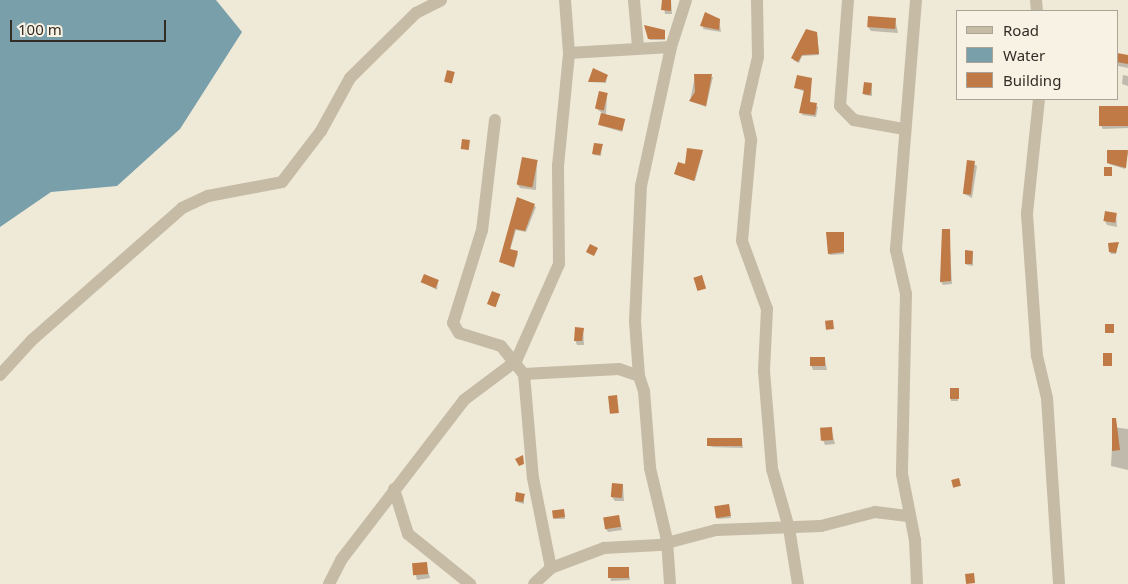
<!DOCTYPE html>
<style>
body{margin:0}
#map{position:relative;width:1128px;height:584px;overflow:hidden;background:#efe9d8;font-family:"Noto Sans",sans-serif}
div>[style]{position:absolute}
.water>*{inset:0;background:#799fab}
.shadow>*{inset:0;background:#0003;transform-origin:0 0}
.building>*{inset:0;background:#bf7a46;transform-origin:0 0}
.street>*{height:12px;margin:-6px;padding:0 6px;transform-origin:6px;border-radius:6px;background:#c6bba5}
span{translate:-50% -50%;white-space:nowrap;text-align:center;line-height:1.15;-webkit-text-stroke:4.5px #f8f2e4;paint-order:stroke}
.legend{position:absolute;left:956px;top:10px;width:162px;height:90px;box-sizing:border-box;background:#f8f2e4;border:1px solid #a9a398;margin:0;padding:6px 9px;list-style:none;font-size:15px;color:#332c26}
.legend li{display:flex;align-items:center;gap:10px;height:25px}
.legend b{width:25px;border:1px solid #a9a398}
.scale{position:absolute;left:10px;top:20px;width:156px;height:22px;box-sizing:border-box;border:2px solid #332c26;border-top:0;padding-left:6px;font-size:15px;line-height:18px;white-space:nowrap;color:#332c26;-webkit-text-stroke:4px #f8f2e4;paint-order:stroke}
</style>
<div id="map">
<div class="water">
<i style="clip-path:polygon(0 0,216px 0,242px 32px,180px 129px,117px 186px,51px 192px,0 227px)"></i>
</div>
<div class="shadow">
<i style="clip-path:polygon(663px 0,671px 0,672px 14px,665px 14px)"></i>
<i style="clip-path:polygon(706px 14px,719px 20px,721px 32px,703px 29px)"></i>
<i style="clip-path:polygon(895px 19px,898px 33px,871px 31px,868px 27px)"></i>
<i style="clip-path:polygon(664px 31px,665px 40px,650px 40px,649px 39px)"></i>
<i style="clip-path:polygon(817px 33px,819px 55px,802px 56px,799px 63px,793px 60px)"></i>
<i style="clip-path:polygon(1118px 54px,1128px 57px,1128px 68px,1118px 66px)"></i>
<i style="clip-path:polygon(1123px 75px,1128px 76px,1128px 86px,1122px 84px)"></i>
<i style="clip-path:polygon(607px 76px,606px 83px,589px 82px)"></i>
<i style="clip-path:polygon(695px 76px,713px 77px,706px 107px,690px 101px)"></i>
<i style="clip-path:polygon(811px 79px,810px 103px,818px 107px,816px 117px,802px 115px,805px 92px,796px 88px)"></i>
<i style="clip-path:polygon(872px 84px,872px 96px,865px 95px,864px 94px)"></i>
<i style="clip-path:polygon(607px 94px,606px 116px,624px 120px,622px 132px,599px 125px,602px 113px,597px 109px)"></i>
<i style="clip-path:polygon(1128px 108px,1128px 128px,1103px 129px,1101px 126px)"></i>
<i style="clip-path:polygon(602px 145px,601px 156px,594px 155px,593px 153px)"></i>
<i style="clip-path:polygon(703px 151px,695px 181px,677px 175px,676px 174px)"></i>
<i style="clip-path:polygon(1108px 151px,1128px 152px,1125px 169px,1109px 164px)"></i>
<i style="clip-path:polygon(537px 161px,536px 190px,520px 188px,518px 185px)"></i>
<i style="clip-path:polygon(968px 161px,977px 166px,972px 198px,964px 194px)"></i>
<i style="clip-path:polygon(518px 199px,536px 207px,526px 232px,516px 230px,510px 250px,518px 254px,514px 268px,501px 262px)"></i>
<i style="clip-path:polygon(1116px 214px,1117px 227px,1107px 225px,1105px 221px)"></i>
<i style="clip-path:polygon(949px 231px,952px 284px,943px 285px,941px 282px)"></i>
<i style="clip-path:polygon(844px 233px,844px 254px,830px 255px,829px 253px)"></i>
<i style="clip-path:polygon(1118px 243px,1116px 254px,1111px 254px,1110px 252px)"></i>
<i style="clip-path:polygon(973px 252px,973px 266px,967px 265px,966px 264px)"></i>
<i style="clip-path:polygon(438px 281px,437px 290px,422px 282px)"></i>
<i style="clip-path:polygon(499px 295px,496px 307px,491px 305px,490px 304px)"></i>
<i style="clip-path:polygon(583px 329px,584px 345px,577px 345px,575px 340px)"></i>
<i style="clip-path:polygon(825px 359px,827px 370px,813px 370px,811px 365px)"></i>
<i style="left:951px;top:389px;width:7px;height:12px"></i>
<i style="clip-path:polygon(1113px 427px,1128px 429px,1128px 470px,1111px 466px)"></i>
<i style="clip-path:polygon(831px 428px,835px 444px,825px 445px,823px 440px)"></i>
<i style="clip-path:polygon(742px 441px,743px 448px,709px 447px,741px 440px)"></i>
<i style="clip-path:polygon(623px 485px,624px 501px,615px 501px,612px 497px)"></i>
<i style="clip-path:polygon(524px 495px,524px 504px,517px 502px,516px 501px)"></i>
<i style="clip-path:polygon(729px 506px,731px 518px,718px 519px,717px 517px)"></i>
<i style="clip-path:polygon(564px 512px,565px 519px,555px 519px,554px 518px)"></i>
<i style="clip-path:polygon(619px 517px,622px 530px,608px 532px,606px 529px)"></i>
<i style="clip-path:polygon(426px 563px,430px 578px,417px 580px,413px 565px)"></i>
<i style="clip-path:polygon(609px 568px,628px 568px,630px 580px,611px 581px)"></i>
</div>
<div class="building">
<i style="clip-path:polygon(662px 0,671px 0,671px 11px,661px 10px)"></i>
<i style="clip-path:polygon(705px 12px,720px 19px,719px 30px,700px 26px)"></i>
<i style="left:868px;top:16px;width:28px;height:11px;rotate:4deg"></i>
<i style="clip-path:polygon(644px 25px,665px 30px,665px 39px,648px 39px)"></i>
<i style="clip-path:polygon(806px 29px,817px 32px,819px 54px,802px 55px,798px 62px,791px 58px)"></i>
<i style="clip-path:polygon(1117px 53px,1128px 55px,1128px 64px,1117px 62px)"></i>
<i style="clip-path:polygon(593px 68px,608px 75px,605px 82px,588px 82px)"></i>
<i style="left:447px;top:70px;width:8px;height:12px;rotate:14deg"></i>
<i style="clip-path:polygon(694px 74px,712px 74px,706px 106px,689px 101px,695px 92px)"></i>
<i style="clip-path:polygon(797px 75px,812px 78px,810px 102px,817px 103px,815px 115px,799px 113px,804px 90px,794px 88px)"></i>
<i style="left:864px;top:82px;width:8px;height:12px;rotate:7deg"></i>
<i style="left:599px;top:91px;width:9px;height:18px;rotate:13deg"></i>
<i style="left:1099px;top:106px;width:29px;height:20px"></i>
<i style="left:601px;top:113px;width:25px;height:12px;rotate:14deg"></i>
<i style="left:462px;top:139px;width:8px;height:10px;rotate:7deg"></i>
<i style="clip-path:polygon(594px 143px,603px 144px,600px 155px,592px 154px)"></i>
<i style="clip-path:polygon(687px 148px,703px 150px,694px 181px,674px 174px,678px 162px,685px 164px)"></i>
<i style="clip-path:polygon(1107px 150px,1128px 150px,1126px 168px,1107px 163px)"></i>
<i style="left:522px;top:157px;width:16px;height:28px;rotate:11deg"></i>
<i style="left:967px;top:160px;width:8px;height:34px;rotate:7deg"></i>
<i style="left:1104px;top:167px;width:8px;height:9px"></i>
<i style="clip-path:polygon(517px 197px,535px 204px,525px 231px,515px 229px,510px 249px,518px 251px,514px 267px,499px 262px)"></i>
<i style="left:1105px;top:211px;width:12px;height:10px;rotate:9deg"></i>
<i style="clip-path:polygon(942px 229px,950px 229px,951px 281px,940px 282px)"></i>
<i style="clip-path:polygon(826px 232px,844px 232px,844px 252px,828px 254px)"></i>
<i style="clip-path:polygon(1119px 242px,1116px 253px,1109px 252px,1108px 243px)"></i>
<i style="left:590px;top:244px;width:9px;height:9px;rotate:27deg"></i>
<i style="clip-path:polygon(965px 250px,973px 251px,972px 264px,965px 264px)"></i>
<i style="left:424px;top:274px;width:16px;height:9px;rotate:22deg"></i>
<i style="left:702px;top:275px;width:14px;height:9px;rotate:73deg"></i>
<i style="left:492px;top:291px;width:9px;height:14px;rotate:21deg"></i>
<i style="left:833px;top:320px;width:9px;height:8px;rotate:84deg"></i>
<i style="left:1105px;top:324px;width:9px;height:9px"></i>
<i style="clip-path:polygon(575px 327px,584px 328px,582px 341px,574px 341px)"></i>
<i style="left:1103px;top:353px;width:9px;height:13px"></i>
<i style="left:810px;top:357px;width:15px;height:9px"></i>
<i style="left:950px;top:388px;width:9px;height:11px"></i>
<i style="left:617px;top:395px;width:18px;height:9px;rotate:84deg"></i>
<i style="clip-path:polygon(1112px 418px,1116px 418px,1120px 450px,1112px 451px)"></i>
<i style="left:832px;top:427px;width:13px;height:12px;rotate:86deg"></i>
<i style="left:742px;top:438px;width:8px;height:35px;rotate:90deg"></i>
<i style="clip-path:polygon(523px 455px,524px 464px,519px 466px,515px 459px)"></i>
<i style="left:959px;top:478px;width:8px;height:8px;rotate:76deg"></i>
<i style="left:612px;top:483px;width:11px;height:14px;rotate:5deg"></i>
<i style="clip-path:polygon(516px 492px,525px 494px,523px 502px,515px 501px)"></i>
<i style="left:729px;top:504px;width:12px;height:15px;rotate:81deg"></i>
<i style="left:564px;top:509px;width:8px;height:12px;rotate:83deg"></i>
<i style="left:619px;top:515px;width:12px;height:16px;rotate:81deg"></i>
<i style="left:427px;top:562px;width:12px;height:15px;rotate:85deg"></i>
<i style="left:608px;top:567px;width:21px;height:11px"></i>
<i style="left:974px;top:573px;width:10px;height:9px;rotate:84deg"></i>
</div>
<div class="street">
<i style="left:634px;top:0;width:47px;rotate:85.1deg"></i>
<i style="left:757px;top:0;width:57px;rotate:89deg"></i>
<i style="left:758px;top:57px;width:57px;rotate:103.1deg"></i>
<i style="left:745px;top:113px;width:28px;rotate:77deg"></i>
<i style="left:751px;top:140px;width:101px;rotate:95.1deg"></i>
<i style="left:742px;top:241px;width:72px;rotate:69.8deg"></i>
<i style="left:767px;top:309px;width:62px;rotate:92.8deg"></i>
<i style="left:764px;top:371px;width:98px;rotate:85.3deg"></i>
<i style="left:772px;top:469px;width:61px;rotate:73.9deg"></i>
<i style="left:789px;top:528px;width:57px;rotate:80.9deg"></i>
<i style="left:848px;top:0;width:106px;rotate:94.3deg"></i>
<i style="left:840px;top:106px;width:20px;rotate:45deg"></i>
<i style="left:854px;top:120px;width:51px;rotate:10.2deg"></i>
<i style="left:916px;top:0;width:251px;rotate:94.6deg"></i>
<i style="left:896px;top:250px;width:45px;rotate:77.2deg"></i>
<i style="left:906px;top:294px;width:180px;rotate:91.3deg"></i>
<i style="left:902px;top:474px;width:67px;rotate:78.9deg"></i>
<i style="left:915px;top:540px;width:44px;rotate:87.4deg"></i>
<i style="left:1036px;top:0;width:11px;rotate:85deg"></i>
<i style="left:569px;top:53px;width:102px;rotate:-3.4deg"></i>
<i style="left:671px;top:47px;width:49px;rotate:-72.3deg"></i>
<i style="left:1039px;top:99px;width:116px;rotate:96deg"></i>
<i style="left:1027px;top:214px;width:142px;rotate:86deg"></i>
<i style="left:1037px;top:356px;width:43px;rotate:76.6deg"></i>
<i style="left:1047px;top:398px;width:186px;rotate:86.3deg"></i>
<i style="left:495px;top:120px;width:111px;rotate:96.7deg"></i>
<i style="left:482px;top:230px;width:97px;rotate:107.3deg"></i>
<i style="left:453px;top:323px;width:12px;rotate:59deg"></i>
<i style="left:459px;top:333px;width:44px;rotate:17.2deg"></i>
<i style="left:501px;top:346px;width:36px;rotate:51deg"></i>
<i style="left:524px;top:374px;width:104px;rotate:85.1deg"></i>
<i style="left:533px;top:478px;width:92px;rotate:78.7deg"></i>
<i style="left:551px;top:568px;width:23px;rotate:137deg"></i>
<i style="left:524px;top:374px;width:95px;rotate:-3deg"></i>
<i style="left:619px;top:369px;width:21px;rotate:19deg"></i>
<i style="left:639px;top:376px;width:16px;rotate:72deg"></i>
<i style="left:644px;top:391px;width:77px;rotate:85.5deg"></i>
<i style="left:650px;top:468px;width:74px;rotate:76.7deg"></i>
<i style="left:667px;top:540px;width:44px;rotate:86.1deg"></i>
<i style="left:0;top:375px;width:47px;rotate:-47.6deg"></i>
<i style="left:32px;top:340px;width:200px;rotate:-41.3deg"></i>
<i style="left:182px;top:208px;width:29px;rotate:-25deg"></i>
<i style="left:208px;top:196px;width:75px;rotate:-10.7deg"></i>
<i style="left:282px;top:182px;width:64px;rotate:-52.6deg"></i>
<i style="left:321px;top:131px;width:60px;rotate:-61.3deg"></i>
<i style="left:350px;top:78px;width:93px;rotate:-44.6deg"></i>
<i style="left:416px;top:13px;width:28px;rotate:-27deg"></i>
<i style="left:639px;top:376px;width:54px;rotate:-94.2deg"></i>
<i style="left:635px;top:322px;width:136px;rotate:-87.5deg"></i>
<i style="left:641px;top:186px;width:142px;rotate:-77.8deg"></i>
<i style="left:394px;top:489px;width:47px;rotate:72.7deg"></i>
<i style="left:408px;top:534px;width:80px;rotate:38.9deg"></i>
<i style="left:551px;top:568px;width:57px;rotate:-20.7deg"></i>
<i style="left:604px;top:548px;width:55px;rotate:-3.1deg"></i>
<i style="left:659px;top:545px;width:59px;rotate:-14.7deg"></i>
<i style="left:716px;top:530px;width:105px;rotate:-2.2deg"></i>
<i style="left:821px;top:526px;width:56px;rotate:-14.5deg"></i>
<i style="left:875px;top:512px;width:35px;rotate:7deg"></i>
<i style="left:329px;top:584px;width:27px;rotate:-63deg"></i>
<i style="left:341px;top:560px;width:202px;rotate:-52.4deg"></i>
<i style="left:464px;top:400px;width:65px;rotate:-36.9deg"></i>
<i style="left:516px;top:361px;width:106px;rotate:-66.1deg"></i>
<i style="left:559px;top:264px;width:98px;rotate:-90.6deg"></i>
<i style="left:558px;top:166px;width:114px;rotate:-84.4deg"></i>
<i style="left:569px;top:53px;width:53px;rotate:-94.3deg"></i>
</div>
<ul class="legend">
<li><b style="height:6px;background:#c6bba5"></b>Road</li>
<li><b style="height:14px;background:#799fab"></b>Water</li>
<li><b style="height:14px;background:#bf7a46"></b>Building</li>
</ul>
<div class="scale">100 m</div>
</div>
